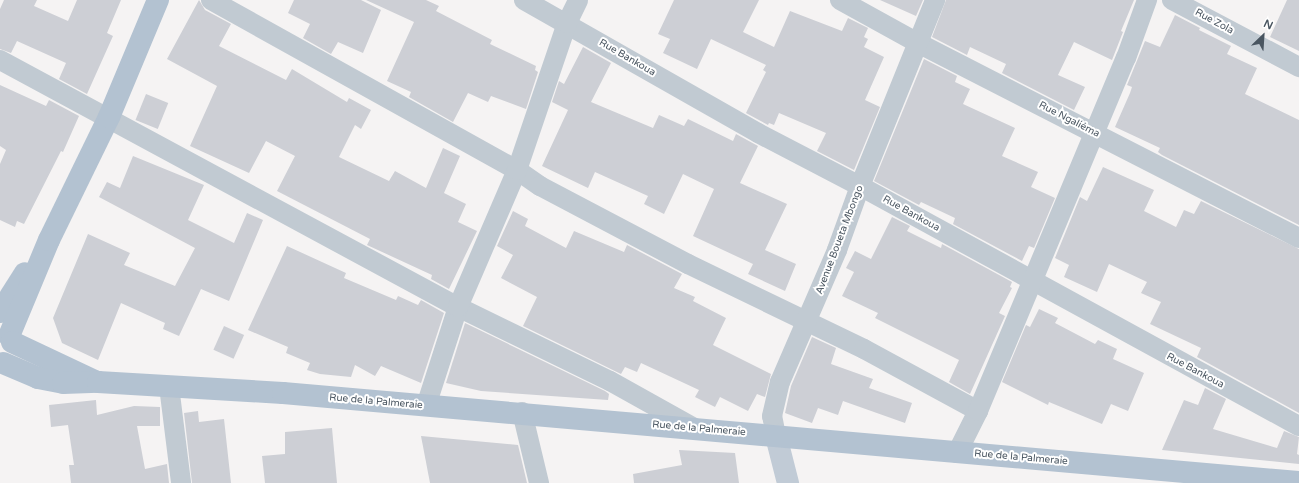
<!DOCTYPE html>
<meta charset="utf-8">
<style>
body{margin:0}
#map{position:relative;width:1299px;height:483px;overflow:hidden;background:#f5f3f3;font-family:"Varela Round",sans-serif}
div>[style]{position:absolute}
.building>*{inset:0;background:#cdcfd5;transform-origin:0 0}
.street>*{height:20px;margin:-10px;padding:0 10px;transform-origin:10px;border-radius:10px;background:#c1cad2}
.secondary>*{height:22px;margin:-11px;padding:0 11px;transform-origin:11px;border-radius:11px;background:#c1cbd6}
.primary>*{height:22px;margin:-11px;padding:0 11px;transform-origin:11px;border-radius:11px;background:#b3c2d1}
span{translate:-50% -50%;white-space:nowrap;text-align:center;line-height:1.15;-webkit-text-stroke:4px #fff;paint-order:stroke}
.street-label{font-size:10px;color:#4a5661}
.north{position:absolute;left:1243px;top:16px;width:40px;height:40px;-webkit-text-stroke:3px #fff;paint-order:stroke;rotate:25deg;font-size:11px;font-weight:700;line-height:16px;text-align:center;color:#4a5661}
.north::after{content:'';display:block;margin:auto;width:14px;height:18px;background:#4a5661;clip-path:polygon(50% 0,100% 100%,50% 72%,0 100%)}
</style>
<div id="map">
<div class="building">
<i style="clip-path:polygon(4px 0,37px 0,34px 6px,68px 21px,77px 0,121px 0,107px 33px,113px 36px,87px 94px,59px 79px,66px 63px,17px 41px,11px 53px,0 49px,0 9px)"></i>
<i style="clip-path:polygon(199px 0,205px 10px,231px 24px,219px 46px,286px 80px,292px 69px,347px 102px,349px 98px,371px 110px,361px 129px,355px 125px,339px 157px,389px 181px,395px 171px,426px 188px,443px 148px,460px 156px,444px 193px,466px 204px,458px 222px,477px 231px,449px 289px,431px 279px,432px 275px,367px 245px,370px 239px,277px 191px,295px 156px,266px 141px,249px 173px,190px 146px,217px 86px,167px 59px)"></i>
<i style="clip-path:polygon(294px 0,361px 0,381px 10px,363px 53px,338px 42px,331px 54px,303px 38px,310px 24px,288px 13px)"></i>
<i style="clip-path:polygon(366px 0,426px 0,439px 6px,436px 11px,492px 40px,490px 44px,536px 66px,535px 70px,538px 72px,526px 109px,491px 96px,488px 102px,468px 93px,453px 122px,409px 97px,411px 92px,387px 81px,414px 22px)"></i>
<i style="clip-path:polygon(674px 0,759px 0,743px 32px,774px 47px,790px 11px,842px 31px,848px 18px,868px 28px,864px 37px,868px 39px,864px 47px,884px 57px,865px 100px,880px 107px,854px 170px,817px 151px,826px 133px,779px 113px,774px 125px,769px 123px,768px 125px,746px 113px,766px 72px,763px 70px,766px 65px,711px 39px,697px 69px,663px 53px,670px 39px,658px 34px)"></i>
<i style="clip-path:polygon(880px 0,923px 0,916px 16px)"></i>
<i style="clip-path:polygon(946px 0,1134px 0,1121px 31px,1123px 32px,1112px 60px,1074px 42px,1058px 75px,1085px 87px,1074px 110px,1002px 73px,1006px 64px,970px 47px,967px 55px,932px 37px)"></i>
<i style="clip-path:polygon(1287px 0,1299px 0,1299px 51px,1270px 37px)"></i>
<i style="clip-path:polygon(1175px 15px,1200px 28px,1199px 30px,1231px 46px,1227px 54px,1257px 68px,1245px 94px,1299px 120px,1299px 225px,1162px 155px,1158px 152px,1160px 148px,1115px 127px,1130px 93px,1132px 87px,1127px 85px,1145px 41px,1160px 47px)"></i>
<i style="clip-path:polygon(583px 47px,611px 63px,591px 102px,653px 128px,659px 115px,684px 126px,688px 119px,733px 141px,736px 134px,758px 146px,740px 183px,787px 204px,765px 250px,796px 264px,785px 291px,748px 274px,753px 264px,693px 236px,714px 189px,683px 174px,664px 214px,644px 204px,648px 196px,595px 172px,588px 188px,542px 166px,568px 110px,552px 102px,559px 81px,564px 84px)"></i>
<i style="clip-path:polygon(924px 59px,957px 76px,955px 82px,970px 89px,963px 104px,1015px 128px,1002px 156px,1038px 172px,1031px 187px,1055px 198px,1034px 248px,1029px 246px,1022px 261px,953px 224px,955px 218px,921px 202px,919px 205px,874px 181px)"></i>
<i style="clip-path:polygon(0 85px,46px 106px,49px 100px,79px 116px,63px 152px,61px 151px,24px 224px,17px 221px,15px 227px,0 220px,0 164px,6px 150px,0 146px)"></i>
<i style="left:146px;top:94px;width:24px;height:28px;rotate:22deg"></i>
<i style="clip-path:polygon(133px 156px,204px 185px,188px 220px,234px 243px,247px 213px,263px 220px,229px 301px,201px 289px,179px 336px,163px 329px,165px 323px,121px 303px,98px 360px,62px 343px,53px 318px,88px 234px,130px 253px,124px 265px,175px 286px,195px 248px,99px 197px,107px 182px,120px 188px)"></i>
<i style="clip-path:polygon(1103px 167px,1154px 190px,1144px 211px,1176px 227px,1184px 210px,1194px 214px,1201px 201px,1299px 249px,1299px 413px,1197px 357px,1201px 348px,1150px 324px,1161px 302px,1141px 293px,1147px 282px,1109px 264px,1097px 292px,1064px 277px,1069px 265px,1055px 258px,1080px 197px,1087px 201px)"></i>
<i style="clip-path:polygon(513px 211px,528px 219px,525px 226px,566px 248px,574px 231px,624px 252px,627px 245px,682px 274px,674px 288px,695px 297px,693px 301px,726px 318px,713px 345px,771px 374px,765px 397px,757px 394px,748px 411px,720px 397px,715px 407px,695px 397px,699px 390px,641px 363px,637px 372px,625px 367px,621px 374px,523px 326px,537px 297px,501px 278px,513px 255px,497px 246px)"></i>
<i style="clip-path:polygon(892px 217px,910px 226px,907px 231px,941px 248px,942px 244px,1012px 282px,1010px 287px,1012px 288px,999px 313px,1005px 316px,970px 394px,949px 382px,959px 360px,875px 318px,878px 313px,842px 296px,854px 272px,846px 268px,855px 251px,871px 259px)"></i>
<i style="clip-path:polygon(287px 246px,346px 273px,344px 278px,396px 300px,398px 296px,418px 305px,421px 300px,444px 313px,421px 383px,381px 366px,375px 376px,355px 365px,351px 377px,320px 374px,307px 370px,310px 363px,286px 353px,288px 347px,248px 330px)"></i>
<i style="clip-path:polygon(1039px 309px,1058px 318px,1055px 323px,1095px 344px,1098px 340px,1117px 349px,1113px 359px,1144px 373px,1128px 411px,1111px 404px,1102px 424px,1049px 402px,1048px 405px,1002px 382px,1026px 325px,1030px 327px)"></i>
<i style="clip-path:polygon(465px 323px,605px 391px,609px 394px,608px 400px,481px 391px,446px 383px)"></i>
<i style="left:224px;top:326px;width:22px;height:26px;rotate:24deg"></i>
<i style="clip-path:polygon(812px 337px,836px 348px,831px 364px,873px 379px,869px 388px,912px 403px,905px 423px,843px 401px,838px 415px,818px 408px,812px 423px,785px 413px,791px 386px)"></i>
<i style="clip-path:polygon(1205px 388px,1226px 399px,1213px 429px,1277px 448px,1284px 431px,1299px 437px,1297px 454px,1299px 455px,1299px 464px,1162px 450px,1184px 400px,1198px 405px)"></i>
<i style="clip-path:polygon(96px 400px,97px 415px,134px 406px,160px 407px,160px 426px,137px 426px,145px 469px,167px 464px,169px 483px,71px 483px,69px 465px,74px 465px,68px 425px,51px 427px,49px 405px)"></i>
<i style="clip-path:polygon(198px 411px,199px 422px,224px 419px,231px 483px,192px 483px,184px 413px)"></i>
<i style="clip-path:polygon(332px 428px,337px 483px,265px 483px,262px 456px,285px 454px,285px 432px)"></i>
<i style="clip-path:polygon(421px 436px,518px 445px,527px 483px,430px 483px)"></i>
<i style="clip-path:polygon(679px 450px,735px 453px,739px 483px,634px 483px,633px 474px,682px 465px)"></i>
</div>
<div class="street">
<i style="left:211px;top:0;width:350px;rotate:29.1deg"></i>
<i style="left:517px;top:170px;width:28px;rotate:35deg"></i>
<i style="left:540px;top:186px;width:167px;rotate:27.8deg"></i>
<i style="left:688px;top:264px;width:195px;rotate:25.8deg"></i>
<i style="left:864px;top:349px;width:130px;rotate:28.5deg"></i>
<i style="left:524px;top:0;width:269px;rotate:29.6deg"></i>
<i style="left:758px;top:133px;width:115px;rotate:27.5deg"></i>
<i style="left:860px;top:186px;width:500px;rotate:28.67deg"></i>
<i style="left:840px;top:0;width:89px;rotate:28.9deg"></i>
<i style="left:918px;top:43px;width:428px;rotate:27.1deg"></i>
<i style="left:1172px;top:0;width:144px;rotate:27.8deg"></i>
<i style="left:0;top:60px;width:520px;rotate:28.34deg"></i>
<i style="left:458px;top:307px;width:169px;rotate:26deg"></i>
<i style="left:610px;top:381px;width:96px;rotate:29.2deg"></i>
<i style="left:169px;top:386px;width:98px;rotate:82.9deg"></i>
<i style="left:426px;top:406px;width:104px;rotate:-72.1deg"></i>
<i style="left:458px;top:307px;width:149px;rotate:-66.7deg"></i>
<i style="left:517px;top:170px;width:155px;rotate:-71.2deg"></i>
<i style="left:567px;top:23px;width:25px;rotate:-64deg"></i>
<i style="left:522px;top:412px;width:73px;rotate:76.5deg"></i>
<i style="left:776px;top:436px;width:20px;rotate:-101deg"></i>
<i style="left:772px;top:416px;width:35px;rotate:-77deg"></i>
<i style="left:780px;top:382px;width:144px;rotate:-66.6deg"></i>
<i style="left:837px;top:250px;width:68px;rotate:-70.2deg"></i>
<i style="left:860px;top:186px;width:201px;rotate:-68deg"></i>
<i style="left:957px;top:453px;width:47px;rotate:-63.4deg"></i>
<i style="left:978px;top:411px;width:383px;rotate:-67.3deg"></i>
<i style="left:1126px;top:58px;width:62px;rotate:-70.1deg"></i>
</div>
<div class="secondary">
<i style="left:776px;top:436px;width:49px;rotate:75.7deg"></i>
</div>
<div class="primary">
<i style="left:0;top:312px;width:46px;rotate:-57.3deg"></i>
<i style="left:9px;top:336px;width:104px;rotate:-67.4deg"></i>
<i style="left:49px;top:240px;width:137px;rotate:-64deg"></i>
<i style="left:109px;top:117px;width:127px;rotate:-67.3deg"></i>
<i style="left:12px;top:342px;width:92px;rotate:25.2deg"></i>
<i style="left:3px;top:363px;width:38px;rotate:23deg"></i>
<i style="left:38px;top:378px;width:25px;rotate:11deg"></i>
<i style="left:63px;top:383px;width:35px;rotate:-2deg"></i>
<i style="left:98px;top:382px;width:185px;rotate:3.4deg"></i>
<i style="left:283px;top:393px;width:1020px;rotate:5.01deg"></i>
</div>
<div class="street-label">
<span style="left:1214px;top:22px;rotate:28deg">Rue Zola</span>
<span style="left:627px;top:58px;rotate:30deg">Rue Bankoua</span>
<span style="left:1069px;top:120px;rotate:27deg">Rue Ngaliéma</span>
<span style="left:911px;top:214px;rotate:29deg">Rue Bankoua</span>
<span style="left:840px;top:240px;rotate:-69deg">Avenue Boueta Mbongo</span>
<span style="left:1195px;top:371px;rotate:28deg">Rue Bankoua</span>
<span style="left:376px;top:402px;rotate:5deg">Rue de la Palmeraie</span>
<span style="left:699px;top:429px;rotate:5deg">Rue de la Palmeraie</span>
<span style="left:1021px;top:458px;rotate:5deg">Rue de la Palmeraie</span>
</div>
<div class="north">N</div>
</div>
